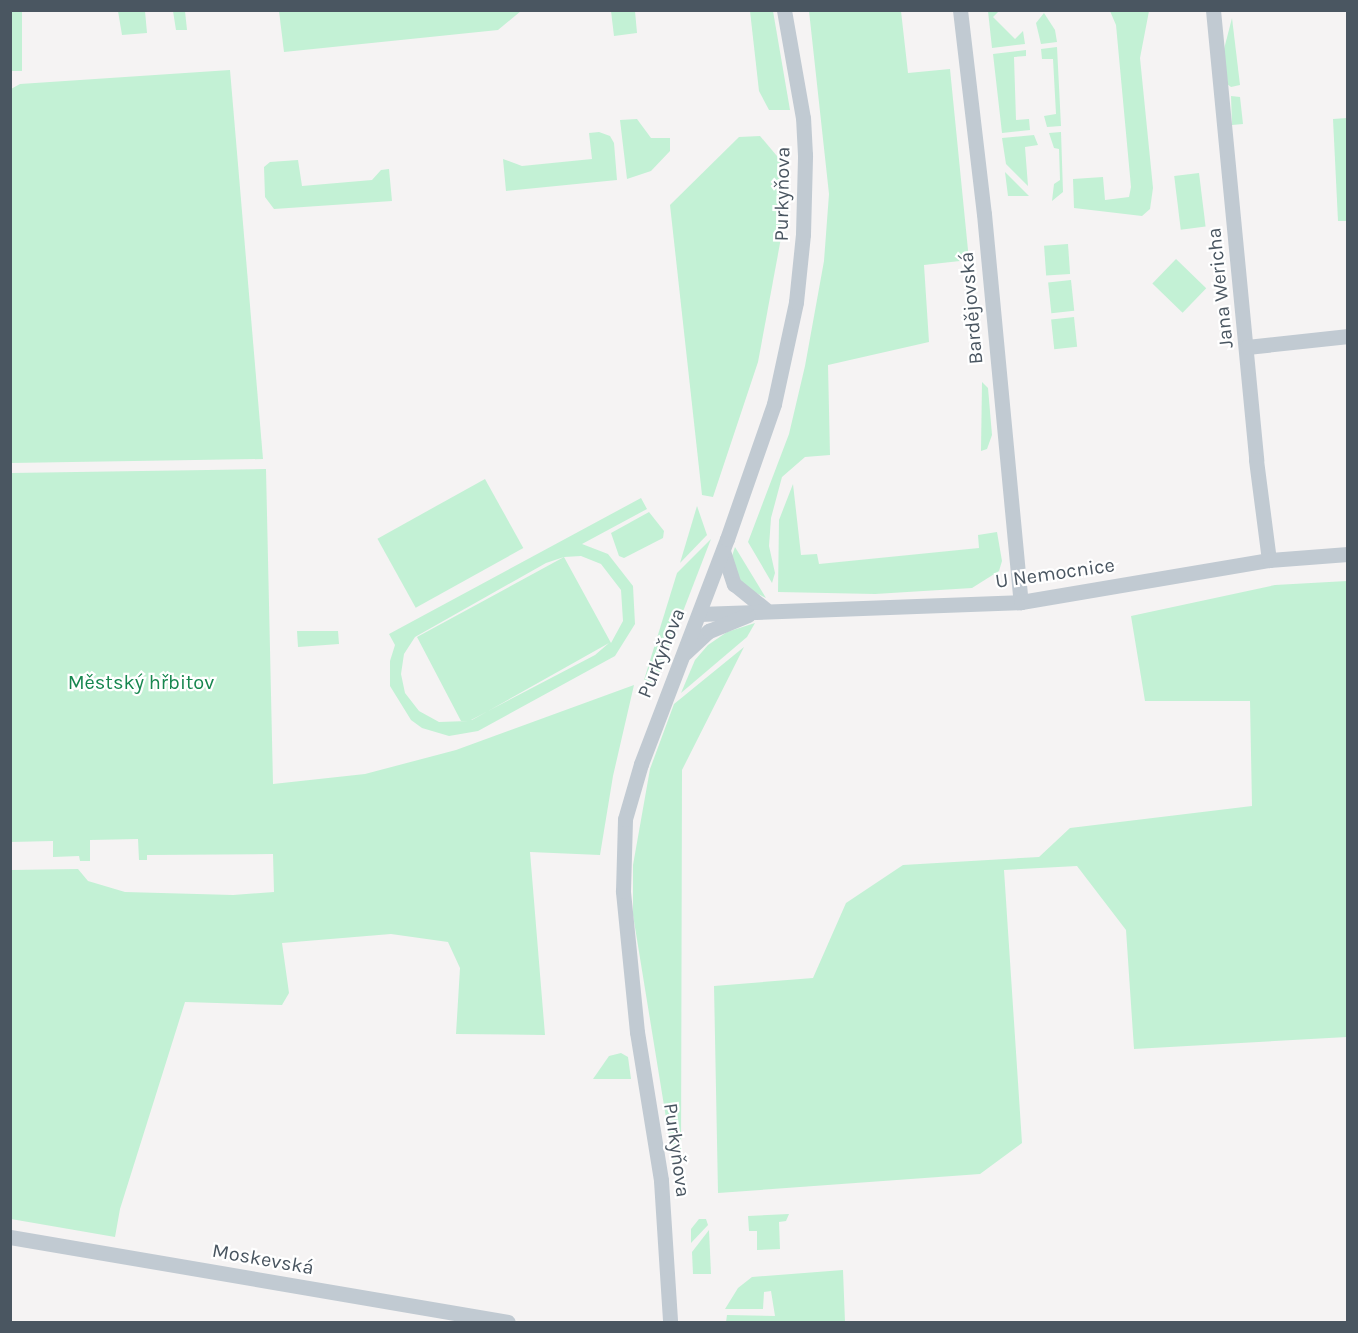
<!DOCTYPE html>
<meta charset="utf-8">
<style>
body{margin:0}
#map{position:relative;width:1358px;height:1333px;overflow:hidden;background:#f5f3f3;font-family:Karla,sans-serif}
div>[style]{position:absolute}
.green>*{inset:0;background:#c3f1d5;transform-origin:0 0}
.street>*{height:15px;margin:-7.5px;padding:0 7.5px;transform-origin:7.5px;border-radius:7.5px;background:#c1cad2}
span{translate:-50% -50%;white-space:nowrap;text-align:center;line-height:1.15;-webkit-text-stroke:4.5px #fff;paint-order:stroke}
.street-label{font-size:20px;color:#4a5661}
.park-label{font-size:20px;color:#17864f}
.frame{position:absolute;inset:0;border:12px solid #4a5661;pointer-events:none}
</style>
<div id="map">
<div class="green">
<i style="left:10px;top:11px;width:12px;height:60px"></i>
<i style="clip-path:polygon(118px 11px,145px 11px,147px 33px,122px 35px)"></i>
<i style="clip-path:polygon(173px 11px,185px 11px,187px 30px,176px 30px)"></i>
<i style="clip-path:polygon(279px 11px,279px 10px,521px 11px,498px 30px,284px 52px)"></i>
<i style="clip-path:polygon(611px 11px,635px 11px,637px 33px,614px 36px)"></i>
<i style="clip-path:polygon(750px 11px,773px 11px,790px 110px,769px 110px,759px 91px)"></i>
<i style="clip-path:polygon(809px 11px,901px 11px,908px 73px,950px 69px,969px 260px,924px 265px,929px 342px,828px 365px,830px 455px,805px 457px,782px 477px,771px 518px,769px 546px,775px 573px,772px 583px,748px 542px,789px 434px,805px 366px,824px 261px,829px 194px)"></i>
<i style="clip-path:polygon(988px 11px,999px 11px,993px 17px,1015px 39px,1023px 31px,1025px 44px,992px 48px)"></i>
<i style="clip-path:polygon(1110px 11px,1149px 11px,1140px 58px,1153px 188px,1150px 209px,1142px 216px,1074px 208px,1073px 179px,1103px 177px,1105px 200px,1129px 197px,1131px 187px,1116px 25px)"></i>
<i style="clip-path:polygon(1044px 13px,1055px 30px,1057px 42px,1041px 44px,1036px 23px)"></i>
<i style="clip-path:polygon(1232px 18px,1240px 85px,1231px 87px,1227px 84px,1223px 53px)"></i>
<i style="clip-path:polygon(1057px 47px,1061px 126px,1047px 127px,1044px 116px,1056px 114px,1053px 59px,1042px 59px,1041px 49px)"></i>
<i style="clip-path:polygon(1026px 50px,1026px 56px,1014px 57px,1016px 120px,1029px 119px,1030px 130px,1002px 133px,993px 54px)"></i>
<i style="clip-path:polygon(230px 70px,263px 459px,11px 463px,11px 89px,20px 84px)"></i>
<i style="clip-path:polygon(1231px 96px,1240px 97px,1243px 124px,1232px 125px)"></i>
<i style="clip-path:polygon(1347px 118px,1347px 221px,1338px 221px,1333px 119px)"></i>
<i style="clip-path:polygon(637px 119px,651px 138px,670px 138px,670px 151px,651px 171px,627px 179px,620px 120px)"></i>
<i style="clip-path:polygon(599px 132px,610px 136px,614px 143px,617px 180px,506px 191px,503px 159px,522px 166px,592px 159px,589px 133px)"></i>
<i style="clip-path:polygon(1061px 132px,1063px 192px,1052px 201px,1054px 184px,1060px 180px,1059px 149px,1054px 148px,1049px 133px)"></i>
<i style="clip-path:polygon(1034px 135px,1038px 145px,1025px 147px,1028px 186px,1006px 164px,1002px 138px)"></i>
<i style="clip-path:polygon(760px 136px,782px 162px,781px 238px,758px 362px,713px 497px,702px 495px,670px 205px,739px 137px)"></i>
<i style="clip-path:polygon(298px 160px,302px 186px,372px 180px,381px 170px,389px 169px,392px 201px,274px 209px,265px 197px,264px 167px,270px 162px)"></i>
<i style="clip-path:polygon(1005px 172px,1029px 196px,1008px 196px)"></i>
<i style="left:1199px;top:173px;width:54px;height:25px;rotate:83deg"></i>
<i style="left:1068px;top:244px;width:30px;height:24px;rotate:86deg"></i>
<i style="left:1176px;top:259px;width:42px;height:34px;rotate:44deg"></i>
<i style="left:1071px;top:280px;width:31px;height:23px;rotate:84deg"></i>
<i style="left:1074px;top:317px;width:30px;height:23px;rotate:84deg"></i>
<i style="clip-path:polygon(982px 382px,988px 388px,992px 435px,987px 449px,981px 451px)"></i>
<i style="clip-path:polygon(266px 469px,273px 784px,365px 774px,456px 750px,634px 685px,613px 776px,600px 855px,530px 852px,545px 1035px,456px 1034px,460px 968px,448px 942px,391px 934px,282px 943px,289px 993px,282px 1005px,185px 1002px,120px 1209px,115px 1237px,11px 1219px,11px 870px,78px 869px,88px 881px,125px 892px,233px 895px,274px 892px,273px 854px,147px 855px,147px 860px,139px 860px,138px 839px,90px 840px,90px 861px,80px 861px,79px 856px,53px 857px,53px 841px,11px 842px,11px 473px)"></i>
<i style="left:485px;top:479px;width:79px;height:123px;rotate:61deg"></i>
<i style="clip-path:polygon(793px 484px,801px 555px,817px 554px,819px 564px,979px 548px,978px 535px,997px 532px,1002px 561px,999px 571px,972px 588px,875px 594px,778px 592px,779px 520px)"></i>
<i style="clip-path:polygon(evenodd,641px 498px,647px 509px,582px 544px,608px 554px,633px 586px,635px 624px,615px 656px,478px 731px,449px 736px,422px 728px,411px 720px,390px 686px,390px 661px,395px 645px,389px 634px,641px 498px,581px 556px,601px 564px,621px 590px,623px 621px,611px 643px,564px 557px,581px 556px,641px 498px,564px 557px,417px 637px,461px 721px,468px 721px,439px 722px,419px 711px,405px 693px,401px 674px,404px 654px,415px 637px,546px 563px,564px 557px,641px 498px,609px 643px,595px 655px,471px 720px,472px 720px,609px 643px)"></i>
<i style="clip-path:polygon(697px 506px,707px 535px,680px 563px)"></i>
<i style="clip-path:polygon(649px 512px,664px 531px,663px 538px,624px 558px,619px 556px,611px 533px)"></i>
<i style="clip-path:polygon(711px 539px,655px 684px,644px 680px,677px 573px)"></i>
<i style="clip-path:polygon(735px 547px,766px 598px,741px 585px,732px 556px)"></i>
<i style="clip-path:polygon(1347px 581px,1347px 1037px,1134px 1049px,1126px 930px,1077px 866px,1004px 870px,1022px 1143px,980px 1174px,718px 1193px,714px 986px,813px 978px,846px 903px,903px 865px,1039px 857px,1070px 828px,1252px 806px,1250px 701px,1145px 701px,1131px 616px,1275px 585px)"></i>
<i style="clip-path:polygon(755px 623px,747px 637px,681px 693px,695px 660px,708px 645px,727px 632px)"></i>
<i style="clip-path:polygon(297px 631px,338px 631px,339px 644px,298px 647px)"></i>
<i style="clip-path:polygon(744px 647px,682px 770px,681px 1168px,674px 1167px,633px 915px,633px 865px,650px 769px,674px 704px)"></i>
<i style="clip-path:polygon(621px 1053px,628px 1057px,631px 1079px,593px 1079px,609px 1056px)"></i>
<i style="clip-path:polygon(789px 1214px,786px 1221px,779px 1222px,780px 1249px,757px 1250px,757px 1231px,749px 1231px,748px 1216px)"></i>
<i style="clip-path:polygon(699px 1219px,706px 1219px,708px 1225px,691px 1243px,691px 1229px)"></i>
<i style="clip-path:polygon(709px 1230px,711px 1274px,693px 1274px,692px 1252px)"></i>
<i style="clip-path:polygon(843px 1270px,845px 1322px,726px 1322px,727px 1315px,775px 1316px,771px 1291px,764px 1292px,763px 1309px,725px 1309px,738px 1288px,752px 1277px)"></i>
</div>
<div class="street">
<i style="left:960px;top:10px;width:205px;rotate:83.3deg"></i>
<i style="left:984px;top:214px;width:390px;rotate:84.6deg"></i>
<i style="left:1213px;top:10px;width:452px;rotate:84.5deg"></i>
<i style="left:1256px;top:460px;width:101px;rotate:82.6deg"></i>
<i style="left:1247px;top:347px;width:102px;rotate:-6.2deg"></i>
<i style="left:723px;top:551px;width:35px;rotate:72deg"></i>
<i style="left:734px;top:584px;width:40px;rotate:39deg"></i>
<i style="left:699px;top:614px;width:322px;rotate:-2.1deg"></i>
<i style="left:1021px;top:602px;width:252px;rotate:-9.6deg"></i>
<i style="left:1269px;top:560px;width:79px;rotate:-4.3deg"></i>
<i style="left:685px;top:653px;width:33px;rotate:-43deg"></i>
<i style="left:709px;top:631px;width:42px;rotate:-22.3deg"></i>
<i style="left:10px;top:1237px;width:505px;rotate:9.69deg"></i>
<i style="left:670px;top:1320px;width:140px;rotate:-93.7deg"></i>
<i style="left:661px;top:1180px;width:150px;rotate:-99.2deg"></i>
<i style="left:637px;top:1032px;width:142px;rotate:-95.7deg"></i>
<i style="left:623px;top:891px;width:72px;rotate:-88.4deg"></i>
<i style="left:625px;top:819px;width:57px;rotate:-73.8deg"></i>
<i style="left:641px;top:764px;width:241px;rotate:-69.1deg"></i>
<i style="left:727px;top:539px;width:143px;rotate:-70.8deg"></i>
<i style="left:774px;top:404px;width:104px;rotate:-77.8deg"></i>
<i style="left:796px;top:302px;width:68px;rotate:-84.1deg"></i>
<i style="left:803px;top:234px;width:79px;rotate:-88.5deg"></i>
<i style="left:805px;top:155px;width:37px;rotate:-93deg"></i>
<i style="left:803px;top:118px;width:110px;rotate:-100deg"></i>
</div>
<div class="street-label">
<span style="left:782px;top:194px;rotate:-89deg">Purkyňova</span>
<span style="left:1220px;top:288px;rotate:-96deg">Jana Wericha</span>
<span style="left:971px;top:308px;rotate:-95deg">Bardějovská</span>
<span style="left:1055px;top:573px;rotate:-8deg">U Nemocnice</span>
<span style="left:661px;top:653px;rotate:-68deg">Purkyňova</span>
<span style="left:677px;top:1150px;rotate:82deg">Purkyňova</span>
<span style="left:263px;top:1259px;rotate:10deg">Moskevská</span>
</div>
<div class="park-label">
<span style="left:141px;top:682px">Městský hřbitov</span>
</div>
<div class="frame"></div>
</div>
